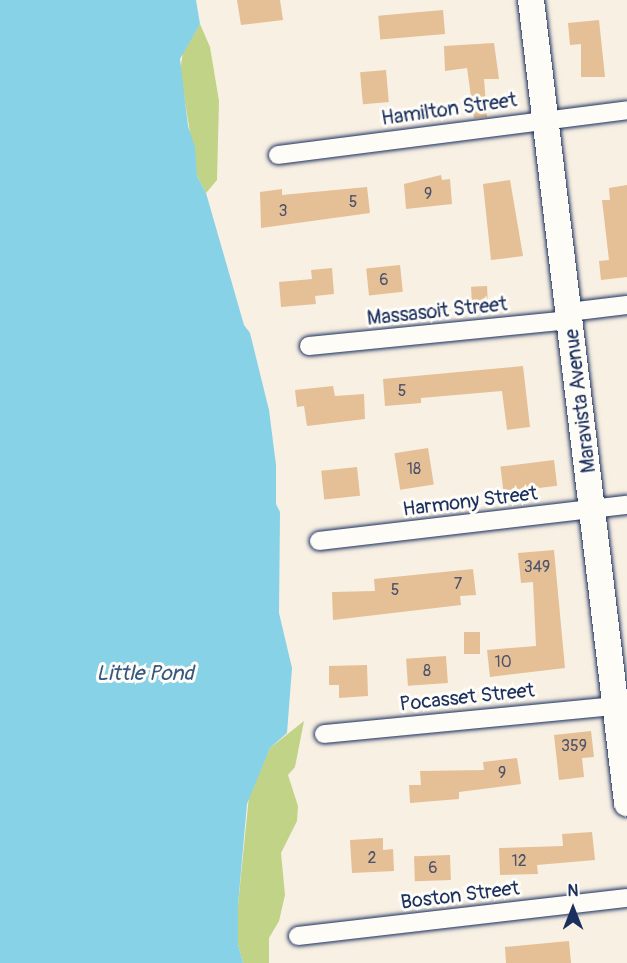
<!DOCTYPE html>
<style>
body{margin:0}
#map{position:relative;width:627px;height:963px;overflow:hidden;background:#f8f0e3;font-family:Pangolin,sans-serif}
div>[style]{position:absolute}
.green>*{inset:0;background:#c1d387}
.water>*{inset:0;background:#87d2e7}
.building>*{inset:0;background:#e5bf95;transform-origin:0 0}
.roads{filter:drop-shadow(0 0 2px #1b2f5e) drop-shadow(0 0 2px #1b2f5e)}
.street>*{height:18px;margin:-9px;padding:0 9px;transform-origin:9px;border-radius:9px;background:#fdfcf7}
.secondary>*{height:26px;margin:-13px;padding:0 13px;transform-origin:13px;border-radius:13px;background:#fdfcf7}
span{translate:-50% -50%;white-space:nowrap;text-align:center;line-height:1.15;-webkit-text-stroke:6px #fdfcf7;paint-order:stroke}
.number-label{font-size:16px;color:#4e536c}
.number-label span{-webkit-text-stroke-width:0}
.street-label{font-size:20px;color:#1b2f5e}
.water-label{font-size:21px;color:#365880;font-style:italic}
.north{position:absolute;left:543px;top:879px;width:60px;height:60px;-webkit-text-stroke:4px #fdfcf7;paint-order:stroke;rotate:0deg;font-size:16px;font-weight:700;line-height:24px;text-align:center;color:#1b2f5e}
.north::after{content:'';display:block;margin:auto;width:21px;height:27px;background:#1b2f5e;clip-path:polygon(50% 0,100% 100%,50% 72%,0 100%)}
</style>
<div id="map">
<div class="green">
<i style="clip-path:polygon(200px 24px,210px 47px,219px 101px,217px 180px,206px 193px,197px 176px,180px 71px,183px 52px)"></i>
<i style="clip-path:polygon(304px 721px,295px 767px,288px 775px,298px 806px,297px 821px,281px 853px,285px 895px,279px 921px,269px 938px,269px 963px,243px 963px,238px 944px,238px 905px,249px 796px,270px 748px)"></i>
</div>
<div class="water">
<i style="clip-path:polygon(0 0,196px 0,200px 24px,180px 59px,188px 126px,195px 147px,197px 176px,206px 193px,244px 325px,250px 333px,269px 410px,276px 465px,276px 504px,280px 512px,279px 613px,292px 668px,287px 733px,270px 748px,247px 804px,238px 905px,238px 944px,243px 963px,0 963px)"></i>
</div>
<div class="building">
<i style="clip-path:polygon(237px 0,280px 0,283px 20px,241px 25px)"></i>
<i style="left:443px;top:10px;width:24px;height:65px;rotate:85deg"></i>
<i style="clip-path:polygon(599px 20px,605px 77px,581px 77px,581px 44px,570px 45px,568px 23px)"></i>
<i style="clip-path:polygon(494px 43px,499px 79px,484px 79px,487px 117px,474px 118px,467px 68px,445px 71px,444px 46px)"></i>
<i style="left:386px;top:70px;width:32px;height:26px;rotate:85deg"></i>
<i style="clip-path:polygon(441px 175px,442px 180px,450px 179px,452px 204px,406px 209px,404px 184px)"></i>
<i style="clip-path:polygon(510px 180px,523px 256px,491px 260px,483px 184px)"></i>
<i style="clip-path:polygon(627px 185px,627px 277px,601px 280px,599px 261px,609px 260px,602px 200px,610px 200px,609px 188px)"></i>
<i style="clip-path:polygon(367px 187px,370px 213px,261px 228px,260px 192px,282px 189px,282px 195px)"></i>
<i style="left:400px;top:265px;width:27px;height:34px;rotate:84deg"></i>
<i style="clip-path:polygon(332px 268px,334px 294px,315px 296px,316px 304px,281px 307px,279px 282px,312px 279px,311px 270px)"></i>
<i style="left:487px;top:286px;width:18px;height:16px;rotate:87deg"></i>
<i style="clip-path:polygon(523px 366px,530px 427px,507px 430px,502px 391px,421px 398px,421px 403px,385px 406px,383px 379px)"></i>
<i style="clip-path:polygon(333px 386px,335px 396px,364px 394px,365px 419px,307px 426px,304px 406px,297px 407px,295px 390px)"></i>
<i style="left:428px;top:448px;width:37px;height:34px;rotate:81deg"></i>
<i style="left:554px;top:460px;width:26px;height:54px;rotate:83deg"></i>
<i style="left:357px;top:467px;width:29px;height:36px;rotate:84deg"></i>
<i style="clip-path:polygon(554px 550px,565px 668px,490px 677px,487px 650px,536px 646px,533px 582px,521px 583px,518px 553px)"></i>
<i style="clip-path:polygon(473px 569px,476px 595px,460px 596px,461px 605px,333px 620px,332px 592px,375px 591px,374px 579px)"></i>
<i style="left:464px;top:632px;width:16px;height:22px"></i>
<i style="left:446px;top:656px;width:27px;height:40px;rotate:86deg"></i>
<i style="clip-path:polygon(367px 665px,368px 696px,339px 698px,339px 685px,329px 685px,329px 666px)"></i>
<i style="clip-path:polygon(591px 731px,594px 757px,582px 758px,584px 777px,559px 780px,554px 735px)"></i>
<i style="clip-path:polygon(517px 758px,521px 784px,459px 792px,459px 799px,410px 803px,409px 785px,421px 785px,420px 771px,484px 770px,483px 762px)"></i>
<i style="clip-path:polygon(592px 832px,595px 860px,537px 865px,538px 874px,500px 875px,499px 848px,563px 846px,562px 834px)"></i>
<i style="clip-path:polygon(383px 838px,383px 850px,393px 849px,394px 871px,352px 873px,350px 840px)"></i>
<i style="left:450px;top:855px;width:25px;height:36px;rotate:88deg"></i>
<i style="clip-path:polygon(569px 941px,571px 963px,506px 963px,505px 947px)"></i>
</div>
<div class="roads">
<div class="street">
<i style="left:278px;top:155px;width:352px;rotate:-7.3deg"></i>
<i style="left:569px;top:312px;width:58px;rotate:-6.9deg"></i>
<i style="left:309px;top:346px;width:262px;rotate:-5.7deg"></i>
<i style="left:319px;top:541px;width:310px;rotate:-6.7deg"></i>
<i style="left:324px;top:734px;width:292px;rotate:-5.5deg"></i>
<i style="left:298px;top:936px;width:331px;rotate:-6.6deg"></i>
</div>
<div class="secondary">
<i style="left:531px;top:0;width:809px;rotate:83.18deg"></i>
</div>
</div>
<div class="number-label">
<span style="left:428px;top:194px">9</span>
<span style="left:353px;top:202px">5</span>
<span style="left:283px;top:211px">3</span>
<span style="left:384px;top:280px">6</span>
<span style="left:402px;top:391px">5</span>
<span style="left:414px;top:469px">18</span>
<span style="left:537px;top:567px">349</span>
<span style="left:458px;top:584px">7</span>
<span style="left:395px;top:590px">5</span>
<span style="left:503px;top:662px">10</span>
<span style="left:427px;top:671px">8</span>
<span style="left:574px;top:746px">359</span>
<span style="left:502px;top:773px">9</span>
<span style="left:372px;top:858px">2</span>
<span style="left:519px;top:861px">12</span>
<span style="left:433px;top:868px">6</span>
</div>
<div class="street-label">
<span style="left:449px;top:109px;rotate:-8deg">Hamilton Street</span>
<span style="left:437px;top:311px;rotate:-6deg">Massasoit Street</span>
<span style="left:580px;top:401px;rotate:-97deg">Maravista Avenue</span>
<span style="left:470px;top:501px;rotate:-7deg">Harmony Street</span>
<span style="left:467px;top:697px;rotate:-6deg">Pocasset Street</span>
<span style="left:460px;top:895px;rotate:-7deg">Boston Street</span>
</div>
<div class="water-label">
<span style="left:145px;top:674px">Little Pond</span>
</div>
<div class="north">N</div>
</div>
